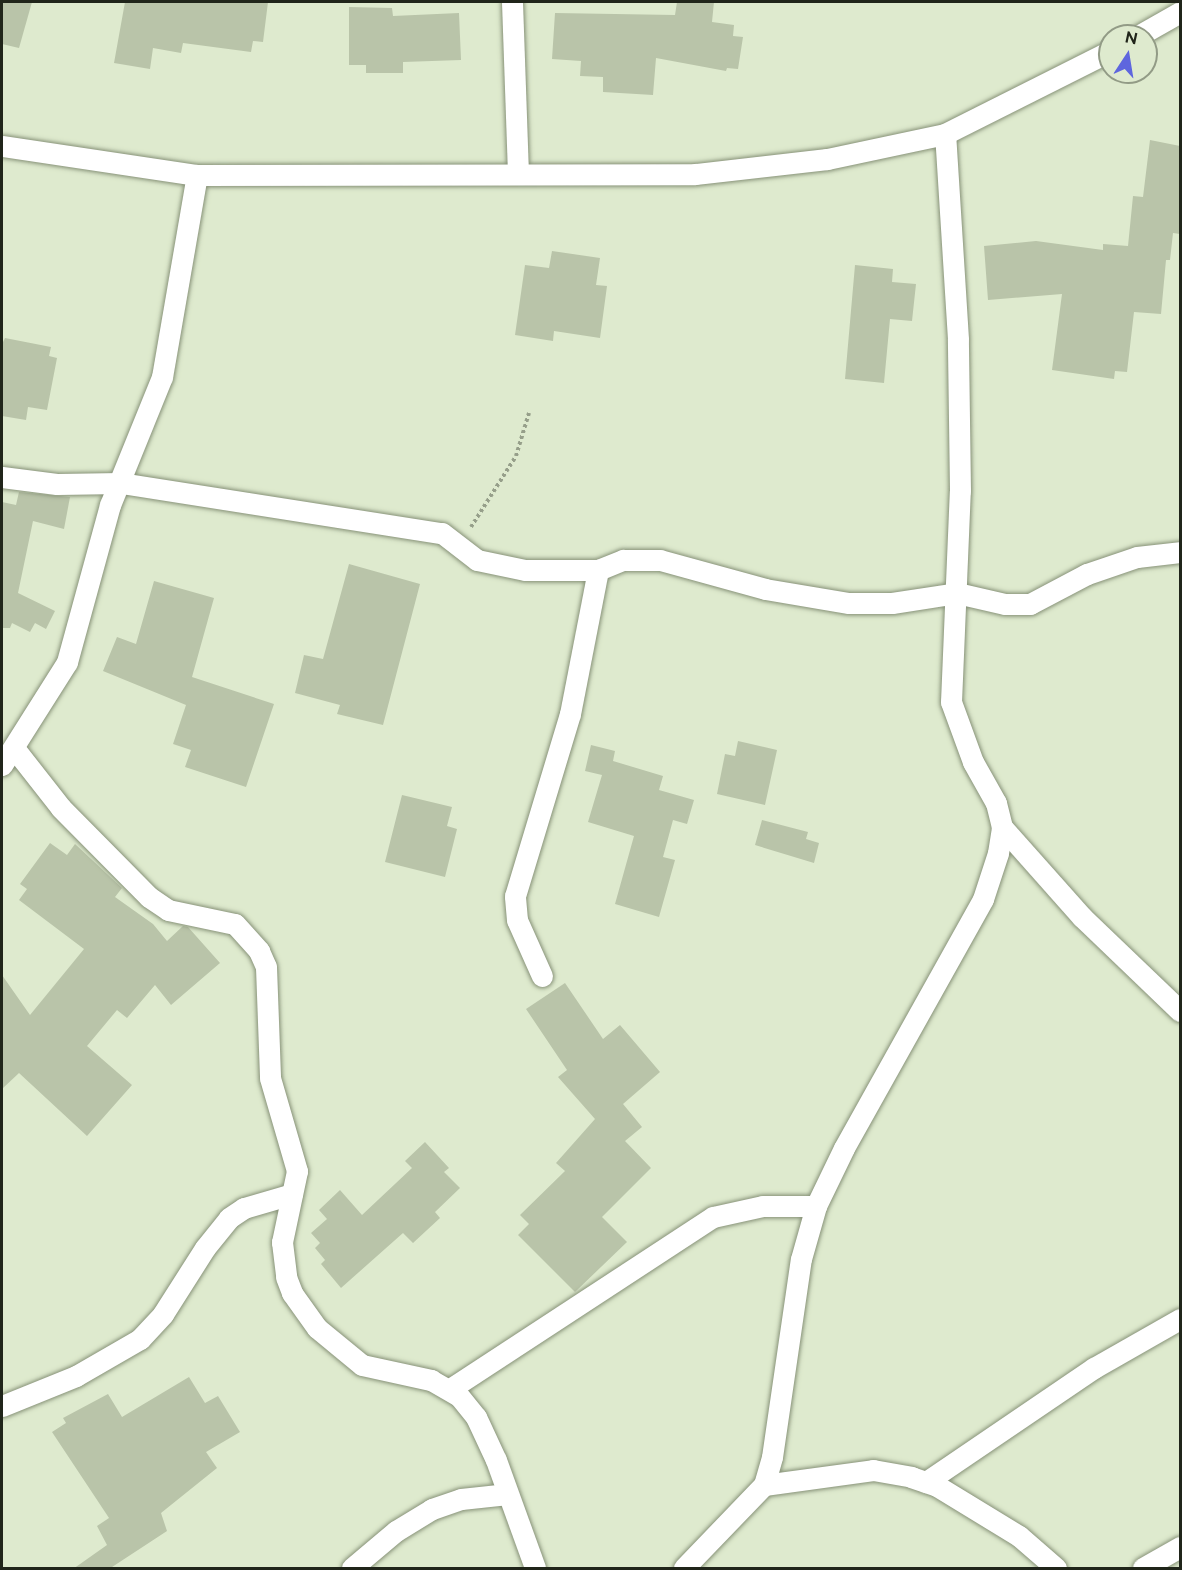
<!DOCTYPE html>
<style>
body{margin:0}
#map{position:relative;width:1182px;height:1570px;overflow:hidden;background:#deeace;font-family:Raleway,sans-serif}
div>[style]{position:absolute}
.building>*{inset:0;background:#b9c4a9}
.path>*{height:4px;margin-top:-2px;transform-origin:0;background:repeating-linear-gradient(90deg,#969f8a 0 3px,transparent 0 6px)}
.roads{filter:drop-shadow(0 0 2px #879278) drop-shadow(0 0 2px #879278)}
.minor>*{height:21px;margin:-10.5px;padding:0 10.5px;transform-origin:10.5px;border-radius:10.5px;background:#fff}
span{translate:-50% -50%;white-space:nowrap;text-align:center;line-height:1.15;-webkit-text-stroke:4.5px #deeace;paint-order:stroke}
.frame{position:absolute;inset:0;border:3px solid #20251a;pointer-events:none}
.north{position:absolute;left:1098px;top:24px;width:60px;height:60px;box-sizing:border-box;background:#deeace;border:2px solid #929b86;border-radius:50%;rotate:12deg;font-size:16px;font-weight:700;line-height:24px;text-align:center;color:#20251a}
.north::after{content:'';display:block;margin:auto;width:21px;height:27px;background:#5e66de;clip-path:polygon(50% 0,100% 100%,50% 72%,0 100%)}
</style>
<div id="map">
<div class="building">
<i style="clip-path:polygon(2px 2px,32px 2px,19px 48px,2px 44px)"></i>
<i style="clip-path:polygon(125px 2px,268px 2px,263px 42px,253px 41px,251px 52px,183px 43px,181px 53px,153px 48px,150px 69px,114px 63px)"></i>
<i style="clip-path:polygon(677px 2px,714px 2px,712px 22px,734px 25px,733px 36px,743px 37px,738px 69px,727px 68px,726px 71px,656px 58px,653px 95px,603px 92px,603px 77px,580px 76px,581px 61px,552px 59px,555px 13px,675px 15px)"></i>
<i style="clip-path:polygon(349px 7px,392px 8px,393px 16px,459px 13px,461px 60px,403px 62px,403px 73px,366px 73px,366px 65px,349px 65px)"></i>
<i style="clip-path:polygon(1150px 140px,1180px 146px,1180px 234px,1173px 233px,1170px 260px,1166px 260px,1161px 314px,1134px 312px,1127px 372px,1115px 371px,1114px 379px,1052px 370px,1062px 294px,988px 300px,984px 246px,1036px 241px,1103px 250px,1103px 244px,1128px 246px,1133px 196px,1143px 197px)"></i>
<i style="clip-path:polygon(552px 251px,600px 258px,596px 285px,607px 286px,600px 338px,554px 331px,553px 341px,515px 335px,525px 265px,549px 268px)"></i>
<i style="clip-path:polygon(855px 265px,893px 269px,892px 282px,916px 284px,912px 321px,890px 319px,884px 383px,845px 379px)"></i>
<i style="clip-path:polygon(5px 338px,51px 347px,49px 356px,57px 358px,47px 410px,28px 407px,26px 420px,2px 416px,2px 344px)"></i>
<i style="clip-path:polygon(19px 492px,70px 497px,64px 529px,33px 521px,18px 593px,55px 611px,46px 629px,35px 623px,30px 632px,12px 623px,10px 628px,2px 628px,2px 502px,16px 505px)"></i>
<i style="clip-path:polygon(349px 564px,420px 584px,383px 725px,337px 714px,340px 705px,295px 693px,304px 655px,323px 659px)"></i>
<i style="clip-path:polygon(154px 581px,214px 598px,192px 677px,274px 704px,246px 787px,185px 767px,191px 750px,173px 744px,186px 705px,103px 671px,117px 637px,136px 644px)"></i>
<i style="clip-path:polygon(738px 741px,777px 750px,765px 805px,717px 794px,725px 754px,735px 756px)"></i>
<i style="clip-path:polygon(591px 745px,615px 751px,613px 761px,663px 776px,659px 790px,694px 800px,687px 824px,673px 820px,663px 857px,675px 860px,659px 917px,615px 904px,634px 836px,588px 822px,602px 775px,585px 771px)"></i>
<i style="clip-path:polygon(402px 795px,452px 807px,447px 826px,457px 829px,445px 877px,385px 862px)"></i>
<i style="clip-path:polygon(762px 820px,808px 832px,806px 839px,819px 843px,814px 863px,755px 845px)"></i>
<i style="clip-path:polygon(50px 843px,67px 855px,75px 844px,122px 888px,115px 897px,153px 924px,167px 941px,183px 926px,188px 927px,220px 963px,171px 1005px,155px 985px,127px 1018px,117px 1010px,87px 1046px,132px 1085px,87px 1136px,19px 1073px,2px 1089px,2px 975px,30px 1015px,84px 949px,19px 900px,27px 889px,20px 884px)"></i>
<i style="clip-path:polygon(565px 983px,603px 1039px,620px 1025px,660px 1072px,623px 1104px,642px 1127px,625px 1141px,651px 1168px,602px 1217px,627px 1242px,575px 1292px,518px 1235px,529px 1224px,520px 1215px,565px 1171px,556px 1163px,595px 1119px,558px 1077px,567px 1070px,526px 1009px)"></i>
<i style="clip-path:polygon(425px 1142px,449px 1168px,444px 1172px,460px 1188px,435px 1212px,440px 1218px,413px 1243px,403px 1233px,341px 1288px,321px 1264px,325px 1260px,315px 1248px,320px 1243px,311px 1233px,327px 1219px,319px 1210px,340px 1190px,362px 1215px,412px 1168px,405px 1161px)"></i>
<i style="clip-path:polygon(189px 1377px,205px 1403px,218px 1396px,240px 1432px,206px 1452px,217px 1468px,161px 1513px,167px 1531px,109px 1569px,73px 1569px,107px 1545px,97px 1526px,109px 1518px,52px 1432px,66px 1423px,63px 1418px,108px 1394px,122px 1417px)"></i>
</div>
<div class="path">
<i style="left:471px;top:527px;width:84px;rotate:-57.6deg"></i>
<i style="left:516px;top:456px;width:45px;rotate:-73.2deg"></i>
</div>
<div class="roads">
<div class="minor">
<i style="left:512px;top:2px;width:171px;rotate:88deg"></i>
<i style="left:1138px;top:36px;width:48px;rotate:-29.7deg"></i>
<i style="left:2px;top:146px;width:197px;rotate:8.5deg"></i>
<i style="left:197px;top:175px;width:498px;rotate:-0.1deg"></i>
<i style="left:695px;top:174px;width:133px;rotate:-6.5deg"></i>
<i style="left:827px;top:159px;width:121px;rotate:-12deg"></i>
<i style="left:945px;top:134px;width:185px;rotate:-26.7deg"></i>
<i style="left:2px;top:477px;width:55px;rotate:7.3deg"></i>
<i style="left:57px;top:484px;width:64px;rotate:-0.9deg"></i>
<i style="left:121px;top:483px;width:325px;rotate:8.9deg"></i>
<i style="left:442px;top:533px;width:44px;rotate:37.6deg"></i>
<i style="left:477px;top:560px;width:49px;rotate:11.8deg"></i>
<i style="left:525px;top:570px;width:73px"></i>
<i style="left:598px;top:570px;width:27px;rotate:-22deg"></i>
<i style="left:623px;top:560px;width:37px"></i>
<i style="left:660px;top:560px;width:109px;rotate:15.4deg"></i>
<i style="left:765px;top:589px;width:85px;rotate:9.5deg"></i>
<i style="left:849px;top:603px;width:43px"></i>
<i style="left:892px;top:603px;width:66px;rotate:-8.7deg"></i>
<i style="left:957px;top:593px;width:49px;rotate:12.9deg"></i>
<i style="left:1005px;top:604px;width:25px"></i>
<i style="left:1030px;top:604px;width:64px;rotate:-27.8deg"></i>
<i style="left:1087px;top:574px;width:53px;rotate:-18.8deg"></i>
<i style="left:1137px;top:557px;width:43px;rotate:-6.6deg"></i>
<i style="left:14px;top:748px;width:76px;rotate:51.9deg"></i>
<i style="left:61px;top:808px;width:125px;rotate:45.3deg"></i>
<i style="left:149px;top:897px;width:23px;rotate:34deg"></i>
<i style="left:168px;top:910px;width:68px;rotate:11.8deg"></i>
<i style="left:235px;top:924px;width:36px;rotate:48deg"></i>
<i style="left:259px;top:951px;width:17px;rotate:66deg"></i>
<i style="left:266px;top:967px;width:111px;rotate:87.9deg"></i>
<i style="left:270px;top:1078px;width:97px;rotate:73.8deg"></i>
<i style="left:297px;top:1171px;width:73px;rotate:101.9deg"></i>
<i style="left:282px;top:1242px;width:35px;rotate:83deg"></i>
<i style="left:286px;top:1277px;width:17px;rotate:69deg"></i>
<i style="left:292px;top:1293px;width:43px;rotate:54.5deg"></i>
<i style="left:317px;top:1328px;width:58px;rotate:39.4deg"></i>
<i style="left:362px;top:1365px;width:71px;rotate:12.3deg"></i>
<i style="left:431px;top:1380px;width:32px;rotate:30deg"></i>
<i style="left:459px;top:1396px;width:27px;rotate:51deg"></i>
<i style="left:476px;top:1417px;width:47px;rotate:65.1deg"></i>
<i style="left:496px;top:1460px;width:115px;rotate:70.1deg"></i>
<i style="left:2px;top:765px;width:122px;rotate:-57.7deg"></i>
<i style="left:67px;top:662px;width:163px;rotate:-74.7deg"></i>
<i style="left:110px;top:505px;width:138px;rotate:-67.9deg"></i>
<i style="left:162px;top:377px;width:205px;rotate:-80.2deg"></i>
<i style="left:1002px;top:827px;width:120px;rotate:48.4deg"></i>
<i style="left:1082px;top:917px;width:136px;rotate:43.8deg"></i>
<i style="left:542px;top:976px;width:61px;rotate:-114.1deg"></i>
<i style="left:517px;top:920px;width:24px;rotate:-95deg"></i>
<i style="left:515px;top:896px;width:190px;rotate:-73.2deg"></i>
<i style="left:570px;top:714px;width:147px;rotate:-79deg"></i>
<i style="left:450px;top:1389px;width:314px;rotate:-33.2deg"></i>
<i style="left:713px;top:1217px;width:51px;rotate:-12.4deg"></i>
<i style="left:763px;top:1206px;width:53px"></i>
<i style="left:2px;top:1406px;width:80px;rotate:-22.1deg"></i>
<i style="left:76px;top:1376px;width:74px;rotate:-30deg"></i>
<i style="left:140px;top:1339px;width:34px;rotate:-47deg"></i>
<i style="left:163px;top:1314px;width:78px;rotate:-57.5deg"></i>
<i style="left:205px;top:1248px;width:38px;rotate:-51deg"></i>
<i style="left:229px;top:1218px;width:18px;rotate:-34deg"></i>
<i style="left:244px;top:1208px;width:50px;rotate:-16.3deg"></i>
<i style="left:926px;top:1482px;width:203px;rotate:-34.2deg"></i>
<i style="left:1094px;top:1368px;width:99px;rotate:-29.7deg"></i>
<i style="left:764px;top:1485px;width:110px;rotate:-7.8deg"></i>
<i style="left:873px;top:1470px;width:39px;rotate:10deg"></i>
<i style="left:911px;top:1477px;width:28px;rotate:19deg"></i>
<i style="left:937px;top:1486px;width:96px;rotate:31.4deg"></i>
<i style="left:1019px;top:1536px;width:49px;rotate:40.9deg"></i>
<i style="left:352px;top:1568px;width:57px;rotate:-40.1deg"></i>
<i style="left:396px;top:1531px;width:42px;rotate:-31.4deg"></i>
<i style="left:432px;top:1509px;width:31px;rotate:-19deg"></i>
<i style="left:461px;top:1499px;width:47px;rotate:-6.1deg"></i>
<i style="left:684px;top:1568px;width:115px;rotate:-46.1deg"></i>
<i style="left:764px;top:1485px;width:29px;rotate:-74deg"></i>
<i style="left:772px;top:1457px;width:200px;rotate:-81.7deg"></i>
<i style="left:801px;top:1259px;width:55px;rotate:-74.2deg"></i>
<i style="left:816px;top:1206px;width:64px;rotate:-64.2deg"></i>
<i style="left:844px;top:1148px;width:285px;rotate:-60.8deg"></i>
<i style="left:983px;top:899px;width:48px;rotate:-71.9deg"></i>
<i style="left:998px;top:853px;width:26px;rotate:-81deg"></i>
<i style="left:1002px;top:827px;width:25px;rotate:-104deg"></i>
<i style="left:996px;top:803px;width:47px;rotate:-119.3deg"></i>
<i style="left:973px;top:762px;width:64px;rotate:-110.1deg"></i>
<i style="left:951px;top:702px;width:211px;rotate:-87.6deg"></i>
<i style="left:960px;top:491px;width:152px;rotate:-90.8deg"></i>
<i style="left:958px;top:339px;width:205px;rotate:-93.6deg"></i>
<i style="left:1143px;top:1568px;width:43px;rotate:-29.6deg"></i>
</div>
</div>
<div class="frame"></div>
<div class="north">N</div>
</div>
